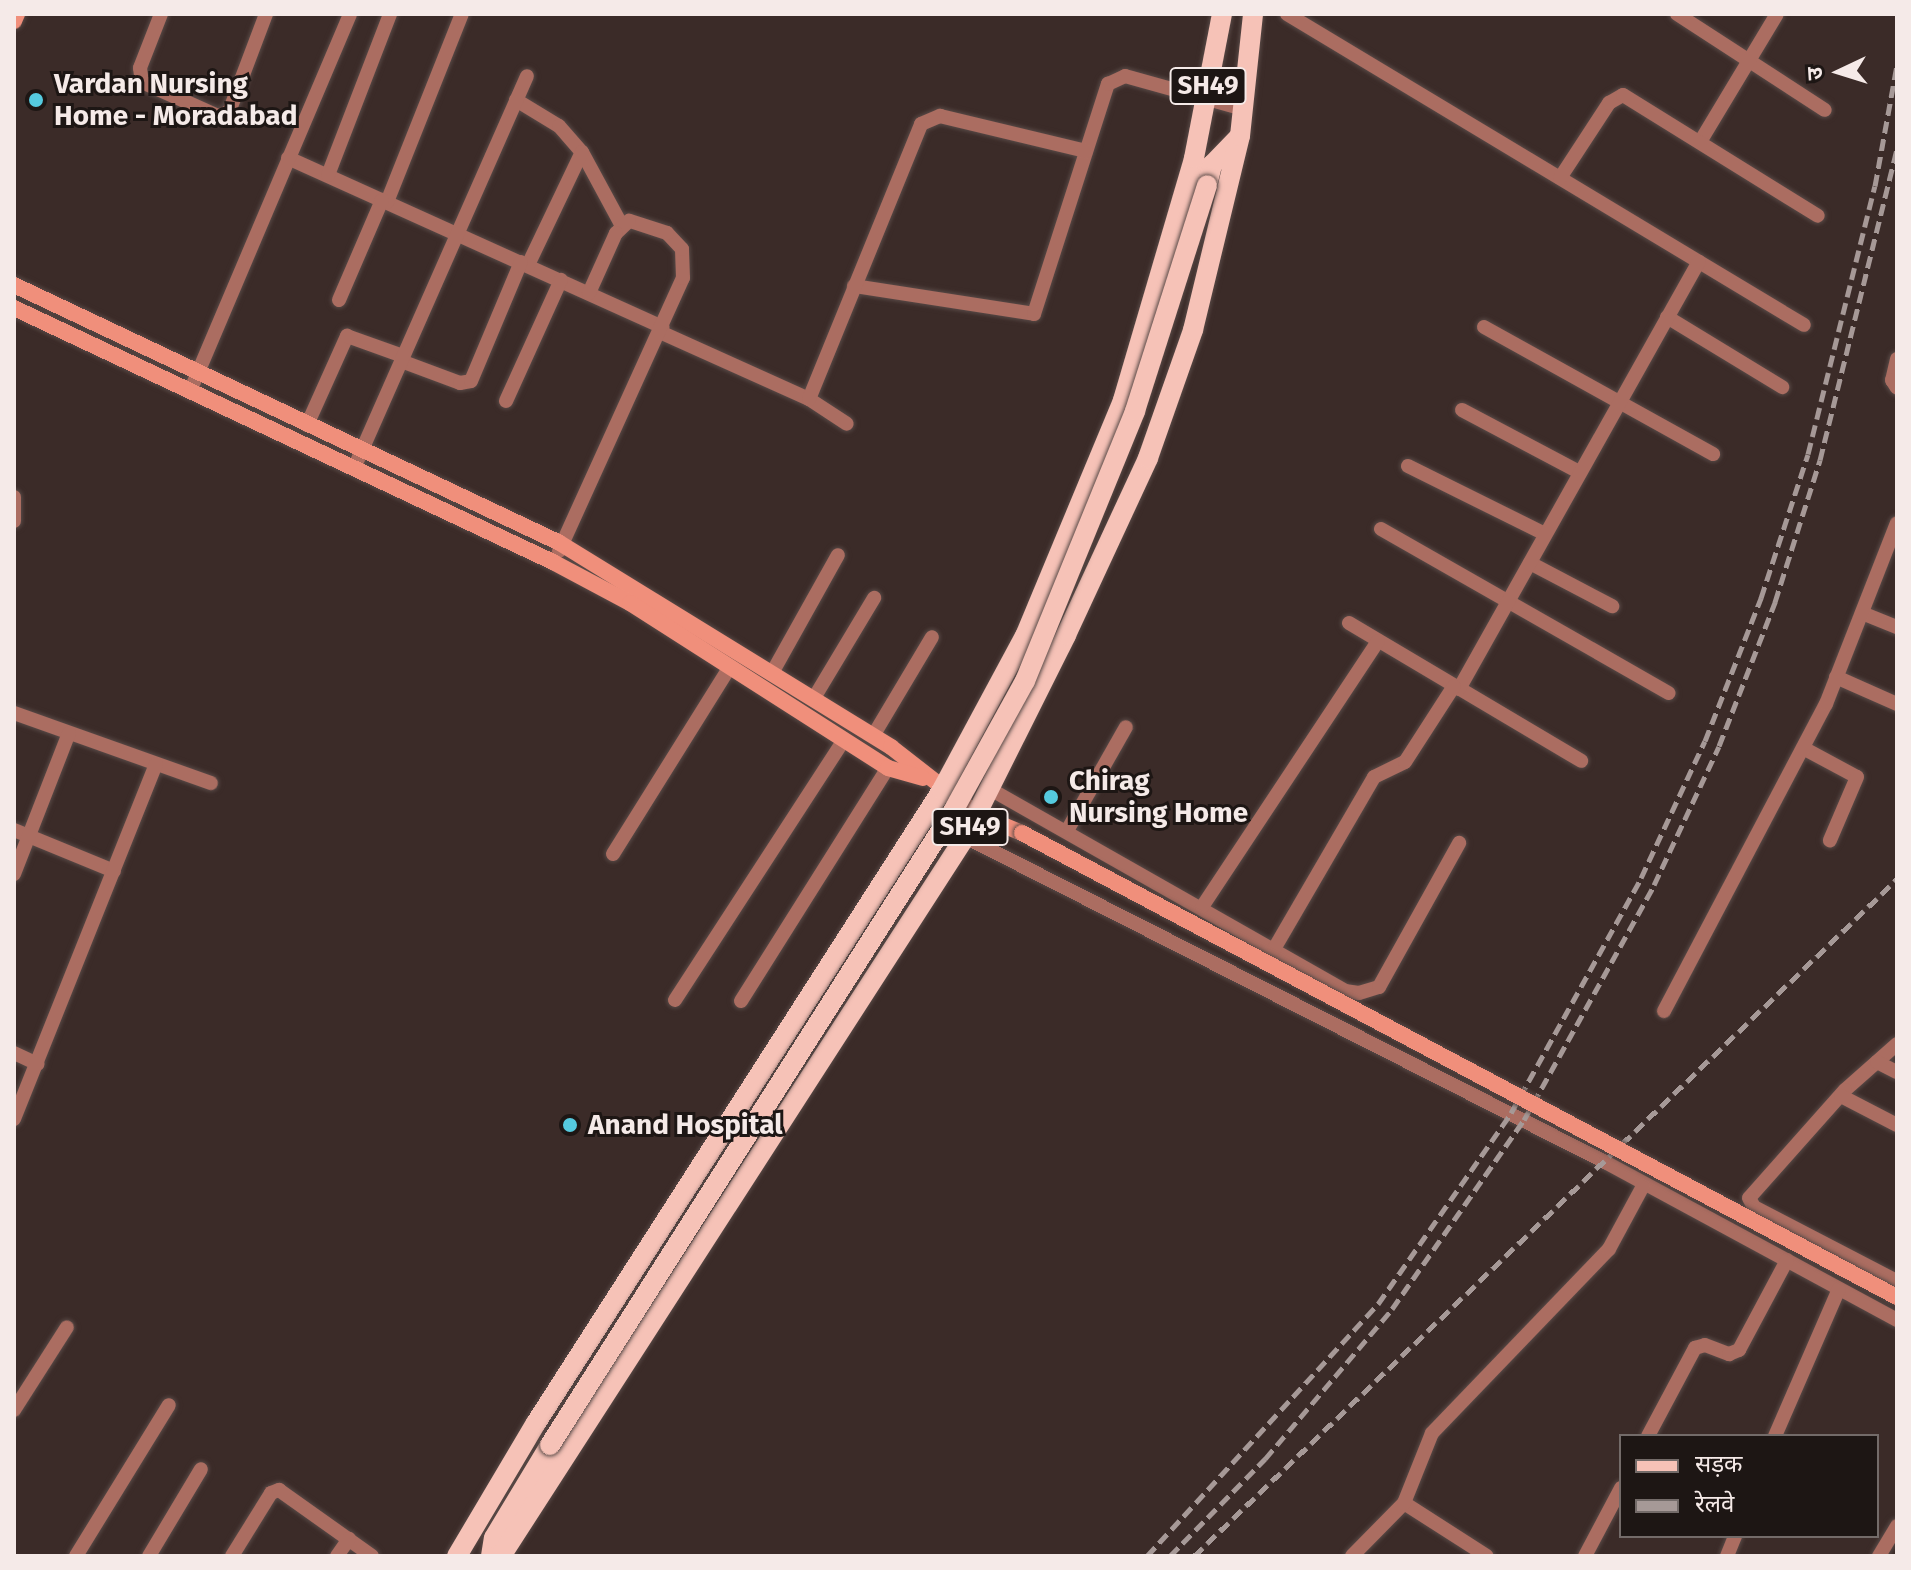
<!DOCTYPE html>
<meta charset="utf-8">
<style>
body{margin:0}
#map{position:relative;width:1911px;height:1570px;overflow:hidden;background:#3b2b28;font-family:"Fira Sans","Noto Sans Devanagari",sans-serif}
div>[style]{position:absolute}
.roads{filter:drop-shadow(0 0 2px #594a47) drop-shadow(0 0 2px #594a47)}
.street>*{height:14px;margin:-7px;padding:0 7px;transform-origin:7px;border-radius:7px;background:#ab6d61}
.secondary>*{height:16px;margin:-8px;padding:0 8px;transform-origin:8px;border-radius:8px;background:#f08f7b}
.primary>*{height:20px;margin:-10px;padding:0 10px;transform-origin:10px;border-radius:10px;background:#f6c2b7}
.rail>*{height:5px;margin-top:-2.5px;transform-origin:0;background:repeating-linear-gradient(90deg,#a69997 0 12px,transparent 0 18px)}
.bridges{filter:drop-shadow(0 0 2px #594a47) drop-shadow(0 0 2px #594a47)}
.secondary-bridge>*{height:16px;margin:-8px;padding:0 8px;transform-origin:8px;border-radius:8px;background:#f08f7b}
.primary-bridge>*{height:20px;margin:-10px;padding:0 10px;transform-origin:10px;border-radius:10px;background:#f6c2b7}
.dots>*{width:22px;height:22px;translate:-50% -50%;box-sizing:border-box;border:4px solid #1d1614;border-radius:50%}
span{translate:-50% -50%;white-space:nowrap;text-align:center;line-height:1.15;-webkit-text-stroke:6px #1d1614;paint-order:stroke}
.shield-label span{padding:2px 6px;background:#1d1614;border:2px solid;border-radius:6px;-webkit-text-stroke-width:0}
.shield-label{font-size:26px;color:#f5eae8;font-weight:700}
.poi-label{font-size:28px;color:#f5eae8;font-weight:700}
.left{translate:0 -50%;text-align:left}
.frame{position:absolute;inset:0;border:16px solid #f5eae8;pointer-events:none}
.legend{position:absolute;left:1619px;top:1434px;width:260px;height:104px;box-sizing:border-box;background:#1d1614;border:2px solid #736b69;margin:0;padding:10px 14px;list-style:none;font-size:24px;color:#f5eae8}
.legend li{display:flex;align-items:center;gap:16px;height:40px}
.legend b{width:40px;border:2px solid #736b69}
.north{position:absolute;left:1799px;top:32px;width:80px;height:80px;-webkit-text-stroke:6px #1d1614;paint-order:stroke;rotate:266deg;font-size:22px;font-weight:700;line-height:32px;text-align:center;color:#f5eae8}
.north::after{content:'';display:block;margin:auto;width:28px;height:36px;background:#f5eae8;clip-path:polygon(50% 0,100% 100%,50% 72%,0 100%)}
</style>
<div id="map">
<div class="roads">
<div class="street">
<i style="left:161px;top:14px;width:58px;rotate:111.3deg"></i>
<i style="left:140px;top:68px;width:14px;rotate:82deg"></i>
<i style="left:142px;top:82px;width:83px;rotate:24.1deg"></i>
<i style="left:218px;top:116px;width:12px;rotate:-20deg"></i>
<i style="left:229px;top:112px;width:105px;rotate:-69.3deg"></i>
<i style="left:1287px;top:14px;width:603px;rotate:31.03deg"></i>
<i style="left:1677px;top:14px;width:176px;rotate:33deg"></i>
<i style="left:516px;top:100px;width:50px;rotate:31.2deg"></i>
<i style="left:559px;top:126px;width:35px;rotate:49deg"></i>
<i style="left:582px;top:152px;width:84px;rotate:61.6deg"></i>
<i style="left:1700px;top:142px;width:149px;rotate:-59deg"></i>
<i style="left:288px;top:158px;width:411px;rotate:24.3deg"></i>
<i style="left:328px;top:175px;width:173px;rotate:-68.9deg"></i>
<i style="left:1560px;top:178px;width:90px;rotate:-56.8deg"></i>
<i style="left:1609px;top:103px;width:16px;rotate:-30deg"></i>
<i style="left:1623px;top:95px;width:229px;rotate:31.8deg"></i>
<i style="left:387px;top:202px;width:202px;rotate:-68.3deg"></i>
<i style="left:528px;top:265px;width:125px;rotate:-64.5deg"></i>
<i style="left:854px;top:286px;width:182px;rotate:8.8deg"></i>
<i style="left:1034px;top:314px;width:242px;rotate:-72.2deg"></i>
<i style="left:1108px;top:84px;width:19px;rotate:-25deg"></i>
<i style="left:1125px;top:76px;width:123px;rotate:15.6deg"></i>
<i style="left:339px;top:300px;width:109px;rotate:-66.7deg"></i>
<i style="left:1667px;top:317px;width:135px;rotate:31.3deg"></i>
<i style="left:1484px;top:327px;width:262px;rotate:29deg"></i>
<i style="left:660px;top:332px;width:163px;rotate:24.2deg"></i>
<i style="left:809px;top:399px;width:45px;rotate:33.3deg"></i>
<i style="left:1897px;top:359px;width:22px;rotate:103deg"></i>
<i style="left:1892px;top:380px;width:9px;rotate:58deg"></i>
<i style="left:401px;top:361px;width:63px;rotate:20.4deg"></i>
<i style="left:460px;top:383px;width:11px;rotate:-10deg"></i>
<i style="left:471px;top:381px;width:129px;rotate:-67.2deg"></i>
<i style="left:191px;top:389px;width:407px;rotate:-67deg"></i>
<i style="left:809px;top:399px;width:297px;rotate:-67.8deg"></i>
<i style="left:921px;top:124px;width:21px;rotate:-23deg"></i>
<i style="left:940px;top:116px;width:150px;rotate:13.5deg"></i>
<i style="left:506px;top:401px;width:133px;rotate:-65.6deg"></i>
<i style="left:1462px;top:410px;width:132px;rotate:27.9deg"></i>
<i style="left:307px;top:425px;width:98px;rotate:-65.8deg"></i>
<i style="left:347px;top:336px;width:59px;rotate:19.7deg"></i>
<i style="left:355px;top:466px;width:426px;rotate:-66.2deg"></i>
<i style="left:1408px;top:466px;width:153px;rotate:26.4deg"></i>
<i style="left:14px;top:497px;width:24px;rotate:90deg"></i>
<i style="left:1381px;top:529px;width:331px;rotate:29.7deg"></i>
<i style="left:559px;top:551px;width:300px;rotate:-65.6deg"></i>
<i style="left:683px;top:278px;width:29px;rotate:-92deg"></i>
<i style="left:682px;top:249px;width:22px;rotate:-133deg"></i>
<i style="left:667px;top:233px;width:40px;rotate:-162deg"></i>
<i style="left:629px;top:221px;width:18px;rotate:137deg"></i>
<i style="left:616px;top:233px;width:66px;rotate:114.2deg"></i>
<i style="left:1530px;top:563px;width:93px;rotate:27.7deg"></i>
<i style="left:1862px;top:613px;width:38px;rotate:22deg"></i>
<i style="left:1349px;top:623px;width:270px;rotate:30.7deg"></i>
<i style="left:772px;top:673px;width:135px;rotate:-60.8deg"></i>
<i style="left:1836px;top:677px;width:67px;rotate:23.9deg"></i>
<i style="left:1459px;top:689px;width:490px;rotate:-60.7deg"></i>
<i style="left:814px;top:698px;width:117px;rotate:-59deg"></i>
<i style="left:14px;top:713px;width:209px;rotate:19.6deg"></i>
<i style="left:873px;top:736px;width:115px;rotate:-59.2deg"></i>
<i style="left:1803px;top:748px;width:61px;rotate:28.2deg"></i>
<i style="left:1857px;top:777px;width:69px;rotate:113.2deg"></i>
<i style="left:990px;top:789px;width:408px;rotate:29.6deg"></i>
<i style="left:1345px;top:991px;width:14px;rotate:8deg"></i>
<i style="left:1359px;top:993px;width:21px;rotate:-17deg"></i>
<i style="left:1379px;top:987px;width:165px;rotate:-60.9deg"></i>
<i style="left:1068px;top:829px;width:117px;rotate:-60.4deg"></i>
<i style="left:14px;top:830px;width:108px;rotate:22.3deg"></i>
<i style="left:965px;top:837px;width:718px;rotate:26.92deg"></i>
<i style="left:1605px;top:1162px;width:332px;rotate:28.4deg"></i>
<i style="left:613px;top:854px;width:221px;rotate:-58deg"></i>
<i style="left:14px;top:874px;width:151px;rotate:-68.7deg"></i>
<i style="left:1202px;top:907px;width:319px;rotate:-56.5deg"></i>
<i style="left:1274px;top:949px;width:199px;rotate:-59.8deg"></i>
<i style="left:1374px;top:777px;width:34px;rotate:-26deg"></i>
<i style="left:1405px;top:762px;width:90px;rotate:-57.2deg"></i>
<i style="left:675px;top:1000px;width:310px;rotate:-57deg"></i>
<i style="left:741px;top:1001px;width:275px;rotate:-57.8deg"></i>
<i style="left:1664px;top:1011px;width:347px;rotate:-62.2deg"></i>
<i style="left:1826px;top:704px;width:194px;rotate:-68.6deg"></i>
<i style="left:1897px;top:1044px;width:69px;rotate:138.5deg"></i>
<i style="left:1845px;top:1090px;width:144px;rotate:131.6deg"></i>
<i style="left:1749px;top:1198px;width:10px;rotate:61deg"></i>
<i style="left:1754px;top:1207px;width:161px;rotate:27.4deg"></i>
<i style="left:14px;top:1053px;width:26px;rotate:25deg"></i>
<i style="left:1877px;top:1062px;width:22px;rotate:27deg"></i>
<i style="left:1841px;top:1096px;width:63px;rotate:27.4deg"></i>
<i style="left:14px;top:1119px;width:382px;rotate:-68.2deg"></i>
<i style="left:14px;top:1410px;width:98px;rotate:-57.4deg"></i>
<i style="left:1648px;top:1436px;width:100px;rotate:-61.9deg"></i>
<i style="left:1695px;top:1348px;width:10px;rotate:-17deg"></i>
<i style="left:1705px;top:1345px;width:26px;rotate:21deg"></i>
<i style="left:1729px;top:1354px;width:11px;rotate:-22deg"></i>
<i style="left:1739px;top:1350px;width:102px;rotate:-61.9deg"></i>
<i style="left:1775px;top:1436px;width:160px;rotate:-66.5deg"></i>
<i style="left:1404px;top:1503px;width:98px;rotate:32.6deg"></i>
<i style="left:76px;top:1556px;width:177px;rotate:-58.4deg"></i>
<i style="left:149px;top:1556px;width:101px;rotate:-59.1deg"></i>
<i style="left:232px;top:1556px;width:74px;rotate:-58.2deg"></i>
<i style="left:271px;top:1493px;width:9px;rotate:-21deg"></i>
<i style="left:279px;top:1490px;width:114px;rotate:35.4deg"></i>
<i style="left:337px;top:1556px;width:21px;rotate:-55deg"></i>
<i style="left:1352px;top:1556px;width:74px;rotate:-45.5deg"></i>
<i style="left:1404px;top:1503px;width:75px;rotate:-68.2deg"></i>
<i style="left:1432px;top:1433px;width:255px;rotate:-46.1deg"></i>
<i style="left:1609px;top:1249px;width:72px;rotate:-61.6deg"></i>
<i style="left:1585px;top:1556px;width:77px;rotate:-62.1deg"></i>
<i style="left:1727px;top:1556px;width:22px;rotate:-68deg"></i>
<i style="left:1879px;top:1556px;width:35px;rotate:-59deg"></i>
</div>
<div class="secondary">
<i style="left:14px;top:21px;width:8px;rotate:-67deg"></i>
<i style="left:14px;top:285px;width:602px;rotate:25.29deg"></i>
<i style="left:558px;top:542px;width:391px;rotate:31.6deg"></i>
<i style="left:891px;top:747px;width:109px;rotate:37.9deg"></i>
<i style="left:977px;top:814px;width:49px;rotate:22.9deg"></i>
<i style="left:14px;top:308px;width:596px;rotate:25.23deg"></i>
<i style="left:553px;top:562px;width:87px;rotate:28deg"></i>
<i style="left:630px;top:603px;width:306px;rotate:32.6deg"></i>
<i style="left:888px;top:768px;width:36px;rotate:16deg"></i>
</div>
<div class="primary">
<i style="left:1207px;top:185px;width:21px;rotate:-76deg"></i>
<i style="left:1212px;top:165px;width:39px;rotate:-46deg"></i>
<i style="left:457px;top:1556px;width:155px;rotate:-59.3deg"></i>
<i style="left:536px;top:1423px;width:752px;rotate:-57.32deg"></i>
<i style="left:942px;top:790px;width:175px;rotate:-61.7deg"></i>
<i style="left:1025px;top:636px;width:256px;rotate:-67.4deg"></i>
<i style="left:1123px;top:400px;width:252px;rotate:-73.6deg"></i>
<i style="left:1194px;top:158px;width:147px;rotate:-79deg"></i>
<i style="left:491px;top:1556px;width:18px;rotate:-81deg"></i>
<i style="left:494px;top:1538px;width:109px;rotate:-58.9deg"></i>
<i style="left:501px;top:1556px;width:856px;rotate:-57.16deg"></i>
<i style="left:965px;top:837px;width:226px;rotate:-63.4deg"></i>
<i style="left:1066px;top:635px;width:195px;rotate:-65.1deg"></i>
<i style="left:1148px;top:458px;width:136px;rotate:-70.6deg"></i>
<i style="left:1193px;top:330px;width:200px;rotate:-76.4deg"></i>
<i style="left:1240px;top:136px;width:123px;rotate:-83.9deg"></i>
</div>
</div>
<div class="rail">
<i style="left:1147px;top:1556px;width:342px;rotate:-47.5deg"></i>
<i style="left:1378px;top:1304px;width:233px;rotate:-55.1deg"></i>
<i style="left:1511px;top:1113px;width:269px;rotate:-61deg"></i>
<i style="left:1641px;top:878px;width:151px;rotate:-65deg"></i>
<i style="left:1705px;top:741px;width:154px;rotate:-68.6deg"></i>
<i style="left:1761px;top:598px;width:151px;rotate:-71.9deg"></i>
<i style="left:1808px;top:454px;width:276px;rotate:-76deg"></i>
<i style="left:1875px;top:186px;width:123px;rotate:-79.7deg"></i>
<i style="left:1170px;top:1556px;width:136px;rotate:-45.6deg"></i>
<i style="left:1265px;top:1459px;width:197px;rotate:-49.7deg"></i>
<i style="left:1392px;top:1309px;width:231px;rotate:-55.1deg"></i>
<i style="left:1524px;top:1120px;width:269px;rotate:-61deg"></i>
<i style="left:1654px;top:885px;width:153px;rotate:-64.9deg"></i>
<i style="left:1719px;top:746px;width:155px;rotate:-68.7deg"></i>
<i style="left:1775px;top:602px;width:149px;rotate:-72.4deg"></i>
<i style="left:1820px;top:460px;width:319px;rotate:-76.1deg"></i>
<i style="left:1194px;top:1556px;width:976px;rotate:-43.92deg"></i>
</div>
<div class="bridges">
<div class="secondary-bridge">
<i style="left:1022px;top:833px;width:990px;rotate:27.94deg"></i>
</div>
<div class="primary-bridge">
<i style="left:550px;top:1445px;width:749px;rotate:-57.54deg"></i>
<i style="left:952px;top:813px;width:151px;rotate:-61.1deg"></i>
<i style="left:1025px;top:681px;width:292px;rotate:-67.8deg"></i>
<i style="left:1135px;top:411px;width:237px;rotate:-72.3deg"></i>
</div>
</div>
<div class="dots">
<i style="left:36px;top:100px;background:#55cadf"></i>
<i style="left:1051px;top:797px;background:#55cadf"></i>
<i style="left:570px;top:1125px;background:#55cadf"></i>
</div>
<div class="shield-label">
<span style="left:1208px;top:86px">SH49</span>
<span style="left:970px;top:827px">SH49</span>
</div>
<div class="poi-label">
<span class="left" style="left:54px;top:100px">Vardan Nursing<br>Home - Moradabad</span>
<span class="left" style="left:1069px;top:797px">Chirag<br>Nursing Home</span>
<span class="left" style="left:588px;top:1125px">Anand Hospital</span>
</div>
<div class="frame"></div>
<ul class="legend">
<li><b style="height:10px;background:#f6c2b7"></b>सड़क</li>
<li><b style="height:10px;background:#a69997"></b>रेलवे</li>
</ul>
<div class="north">उ</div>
</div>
